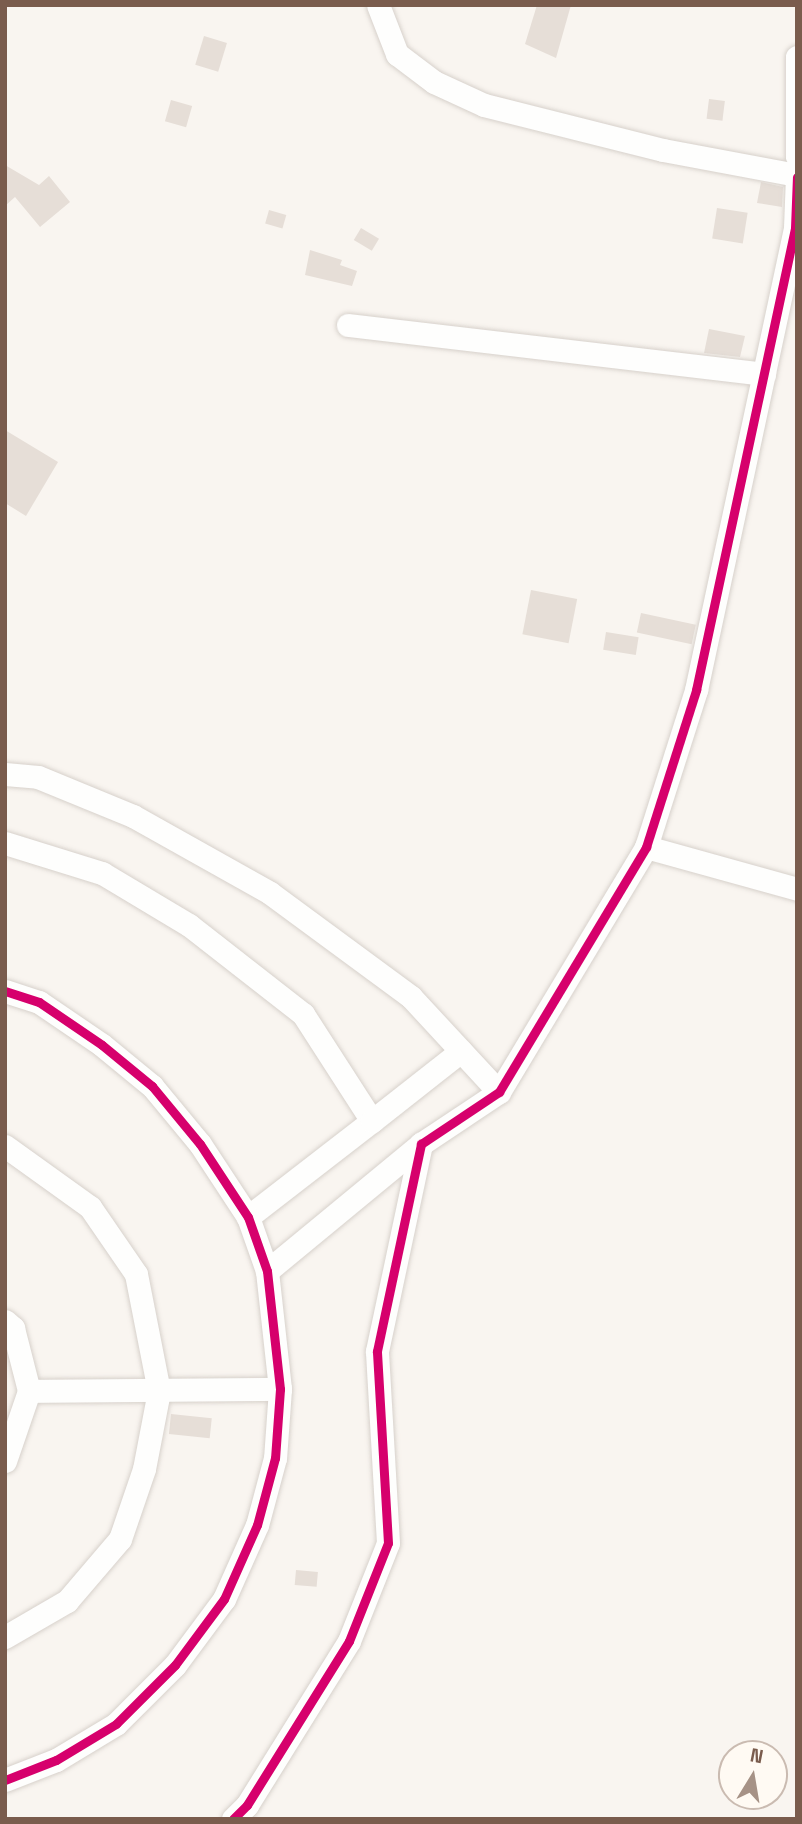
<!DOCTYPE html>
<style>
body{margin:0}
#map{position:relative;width:802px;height:1824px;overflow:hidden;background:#f9f5f0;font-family:"Space Grotesk",sans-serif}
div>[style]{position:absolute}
.building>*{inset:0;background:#e6ded7;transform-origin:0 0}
.roads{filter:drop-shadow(0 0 2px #d7d1cb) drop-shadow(0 0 2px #d7d1cb)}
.minor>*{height:23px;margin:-11.5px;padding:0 11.5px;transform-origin:11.5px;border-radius:11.5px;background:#fefefd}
.cycleway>*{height:9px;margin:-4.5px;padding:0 4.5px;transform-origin:4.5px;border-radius:4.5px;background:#d6006c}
span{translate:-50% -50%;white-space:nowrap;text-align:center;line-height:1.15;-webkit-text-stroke:5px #fffaf3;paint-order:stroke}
.frame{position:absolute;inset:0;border:7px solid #7a5c4d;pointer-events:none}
.north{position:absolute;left:718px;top:1740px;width:70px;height:70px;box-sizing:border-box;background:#fffaf3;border:2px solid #cabbb1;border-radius:50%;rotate:11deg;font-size:19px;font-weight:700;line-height:28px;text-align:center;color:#7a5c4d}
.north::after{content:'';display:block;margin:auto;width:24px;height:32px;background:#a69286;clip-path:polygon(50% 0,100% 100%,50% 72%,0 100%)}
</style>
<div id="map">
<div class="building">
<i style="clip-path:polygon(537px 5px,571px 5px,556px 58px,525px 44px)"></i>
<i style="left:204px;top:36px;width:24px;height:30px;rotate:17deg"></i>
<i style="left:709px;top:99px;width:16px;height:20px;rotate:7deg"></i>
<i style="left:171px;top:100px;width:22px;height:22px;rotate:16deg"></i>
<i style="clip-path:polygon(5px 165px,39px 185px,49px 176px,70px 202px,40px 227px,15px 197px,5px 206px)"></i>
<i style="clip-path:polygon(761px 182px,783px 187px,782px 207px,757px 203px)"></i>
<i style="left:717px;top:208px;width:31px;height:31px;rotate:9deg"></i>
<i style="left:269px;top:210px;width:18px;height:14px;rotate:16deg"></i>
<i style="left:361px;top:228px;width:21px;height:14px;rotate:31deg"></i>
<i style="clip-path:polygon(310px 250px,342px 260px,340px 265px,357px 271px,352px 286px,305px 275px)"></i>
<i style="clip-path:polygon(709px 329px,745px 336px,740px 357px,704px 353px)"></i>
<i style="clip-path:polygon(5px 430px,58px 462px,26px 516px,5px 503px)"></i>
<i style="left:531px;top:590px;width:47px;height:45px;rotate:11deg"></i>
<i style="left:641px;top:613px;width:56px;height:20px;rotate:12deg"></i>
<i style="left:606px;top:632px;width:33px;height:18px;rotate:9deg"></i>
<i style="left:171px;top:1414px;width:41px;height:20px;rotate:6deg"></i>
<i style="left:296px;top:1570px;width:22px;height:15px;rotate:5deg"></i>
</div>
<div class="roads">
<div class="minor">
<i style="left:378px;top:5px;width:53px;rotate:68.8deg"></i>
<i style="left:397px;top:54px;width:46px;rotate:37.1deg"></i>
<i style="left:434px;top:82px;width:55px;rotate:24.7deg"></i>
<i style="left:484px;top:105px;width:185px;rotate:14.1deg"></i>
<i style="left:663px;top:150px;width:136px;rotate:10.6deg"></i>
<i style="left:797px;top:57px;width:99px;rotate:90deg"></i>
<i style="left:348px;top:325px;width:419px;rotate:6.7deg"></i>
<i style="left:5px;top:774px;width:33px;rotate:5deg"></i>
<i style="left:38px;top:777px;width:103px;rotate:22.3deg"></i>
<i style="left:133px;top:816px;width:157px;rotate:29.3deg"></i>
<i style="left:270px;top:893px;width:175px;rotate:36.4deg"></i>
<i style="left:411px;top:997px;width:129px;rotate:47.2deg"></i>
<i style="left:5px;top:843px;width:102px;rotate:17.2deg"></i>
<i style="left:102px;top:873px;width:101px;rotate:30.9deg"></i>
<i style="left:189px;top:925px;width:145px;rotate:38deg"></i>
<i style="left:303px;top:1014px;width:127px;rotate:57.2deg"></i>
<i style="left:372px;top:1121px;width:157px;rotate:142.3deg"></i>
<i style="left:646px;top:847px;width:157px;rotate:15.5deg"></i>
<i style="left:5px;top:991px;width:36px;rotate:18deg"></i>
<i style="left:39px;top:1002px;width:76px;rotate:34.3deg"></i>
<i style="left:102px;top:1045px;width:65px;rotate:39.4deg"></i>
<i style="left:152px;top:1086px;width:75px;rotate:50.4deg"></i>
<i style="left:200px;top:1144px;width:87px;rotate:56.7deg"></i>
<i style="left:248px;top:1217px;width:57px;rotate:70.6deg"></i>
<i style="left:267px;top:1271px;width:119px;rotate:83.7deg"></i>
<i style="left:280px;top:1389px;width:69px;rotate:94.1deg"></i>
<i style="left:275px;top:1458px;width:69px;rotate:105deg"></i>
<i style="left:257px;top:1525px;width:81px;rotate:114deg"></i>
<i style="left:224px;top:1599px;width:82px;rotate:126.6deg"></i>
<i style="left:175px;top:1665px;width:83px;rotate:135deg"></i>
<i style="left:116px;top:1724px;width:70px;rotate:149deg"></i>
<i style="left:56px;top:1760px;width:55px;rotate:158.6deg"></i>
<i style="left:372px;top:1121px;width:113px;rotate:-38.2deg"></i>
<i style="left:5px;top:1146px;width:105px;rotate:35.7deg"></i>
<i style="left:90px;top:1207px;width:81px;rotate:55.5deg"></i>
<i style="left:136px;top:1274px;width:119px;rotate:78.9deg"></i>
<i style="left:159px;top:1391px;width:79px;rotate:100.9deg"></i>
<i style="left:144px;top:1469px;width:74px;rotate:108.9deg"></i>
<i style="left:120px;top:1539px;width:82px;rotate:130.5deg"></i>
<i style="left:67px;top:1601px;width:72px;rotate:149.9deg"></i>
<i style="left:267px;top:1271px;width:200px;rotate:-39.5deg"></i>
<i style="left:5px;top:1321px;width:11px;rotate:41deg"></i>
<i style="left:13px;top:1328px;width:65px;rotate:75.7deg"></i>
<i style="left:29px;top:1391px;width:74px;rotate:108.9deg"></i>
<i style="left:29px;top:1391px;width:251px;rotate:-0.5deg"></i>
<i style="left:233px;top:1819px;width:20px;rotate:-45deg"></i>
<i style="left:247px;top:1805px;width:193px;rotate:-58.1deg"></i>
<i style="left:349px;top:1641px;width:105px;rotate:-68.3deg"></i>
<i style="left:388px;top:1543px;width:192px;rotate:-93.3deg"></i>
<i style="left:377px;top:1351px;width:212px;rotate:-78deg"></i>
<i style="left:421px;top:1144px;width:94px;rotate:-33.7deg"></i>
<i style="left:499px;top:1092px;width:286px;rotate:-59deg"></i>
<i style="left:646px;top:847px;width:165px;rotate:-72.3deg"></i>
<i style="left:696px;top:690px;width:472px;rotate:-77.9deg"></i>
<i style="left:795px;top:228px;width:51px;rotate:-87.8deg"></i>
</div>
</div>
<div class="cycleway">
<i style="left:5px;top:991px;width:36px;rotate:18deg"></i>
<i style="left:39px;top:1002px;width:76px;rotate:34.3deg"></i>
<i style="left:102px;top:1045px;width:65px;rotate:39.4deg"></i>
<i style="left:152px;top:1086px;width:75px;rotate:50.4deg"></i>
<i style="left:200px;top:1144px;width:87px;rotate:56.7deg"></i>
<i style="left:248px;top:1217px;width:57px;rotate:70.6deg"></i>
<i style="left:267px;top:1271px;width:119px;rotate:83.7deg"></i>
<i style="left:280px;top:1389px;width:69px;rotate:94.1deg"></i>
<i style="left:275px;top:1458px;width:69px;rotate:105deg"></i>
<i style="left:257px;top:1525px;width:81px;rotate:114deg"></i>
<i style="left:224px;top:1599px;width:82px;rotate:126.6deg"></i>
<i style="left:175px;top:1665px;width:83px;rotate:135deg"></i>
<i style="left:116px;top:1724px;width:70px;rotate:149deg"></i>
<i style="left:56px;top:1760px;width:55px;rotate:158.6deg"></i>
<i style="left:233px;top:1819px;width:20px;rotate:-45deg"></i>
<i style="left:247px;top:1805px;width:193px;rotate:-58.1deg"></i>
<i style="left:349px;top:1641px;width:105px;rotate:-68.3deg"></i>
<i style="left:388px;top:1543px;width:192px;rotate:-93.3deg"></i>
<i style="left:377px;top:1351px;width:212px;rotate:-78deg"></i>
<i style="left:421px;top:1144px;width:94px;rotate:-33.7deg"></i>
<i style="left:499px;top:1092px;width:286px;rotate:-59deg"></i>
<i style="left:646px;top:847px;width:165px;rotate:-72.3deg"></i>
<i style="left:696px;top:690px;width:472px;rotate:-77.9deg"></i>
<i style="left:795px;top:228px;width:51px;rotate:-87.8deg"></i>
</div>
<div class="frame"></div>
<div class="north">N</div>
</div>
